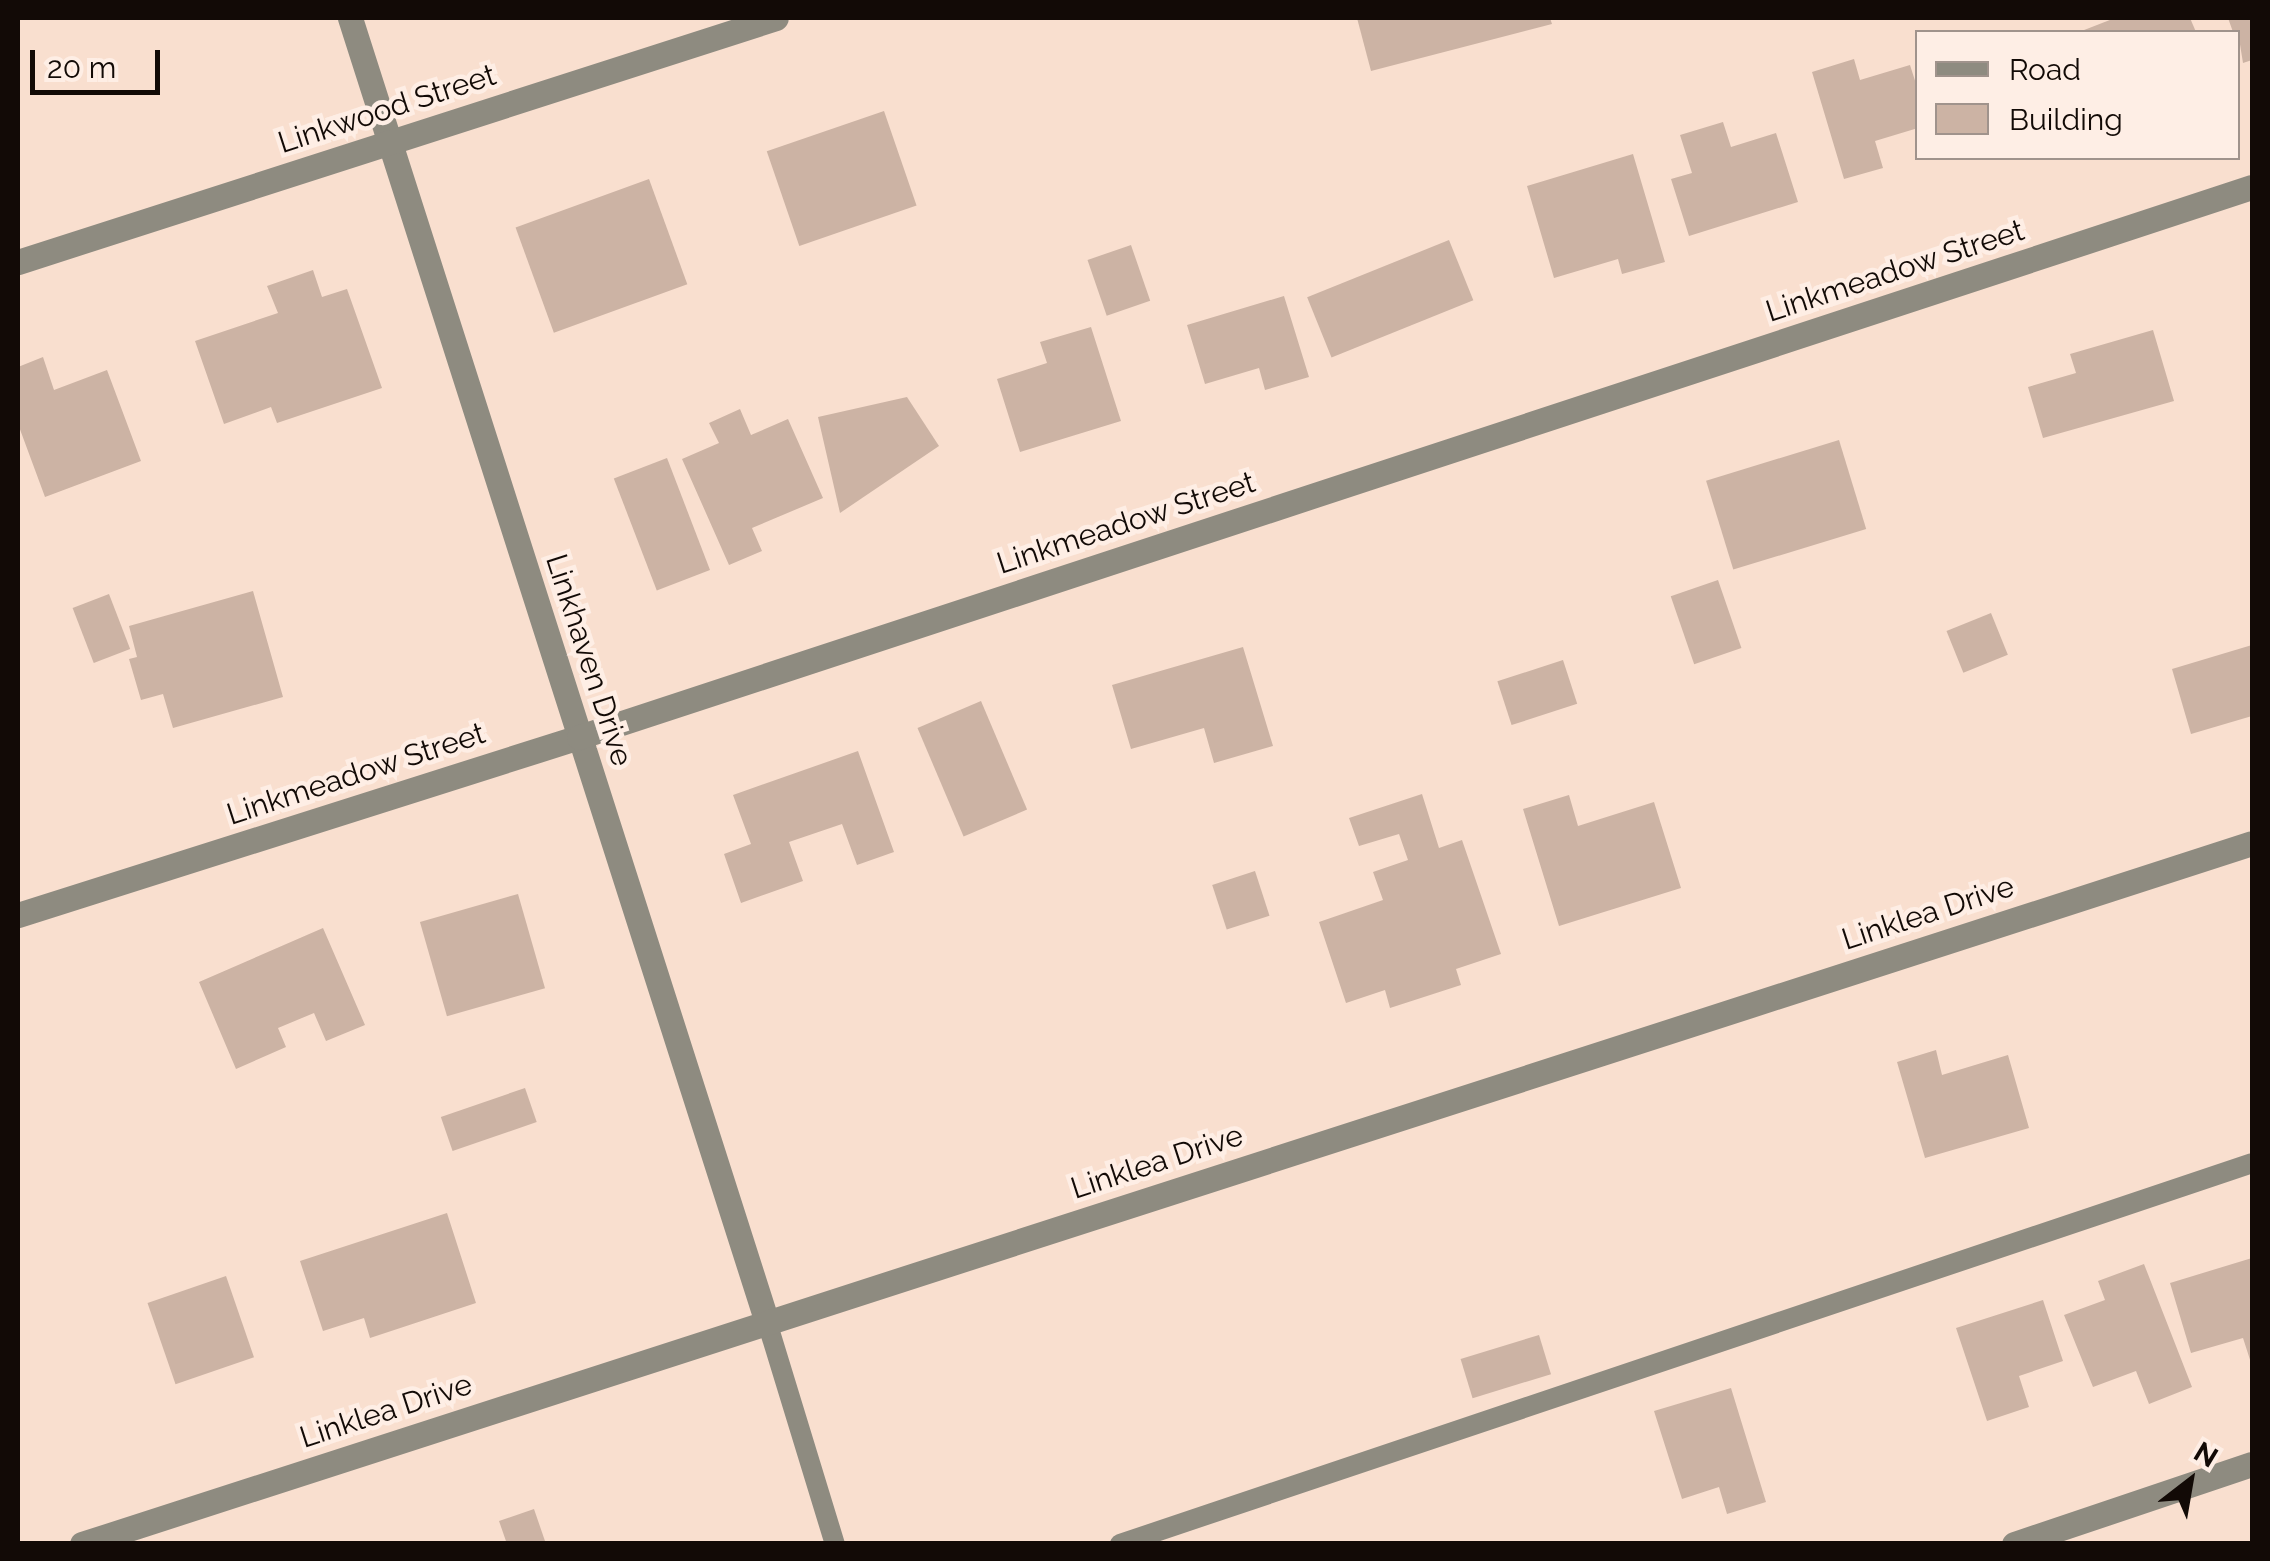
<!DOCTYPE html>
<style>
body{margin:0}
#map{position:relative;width:2270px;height:1561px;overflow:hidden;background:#f9dfcf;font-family:Raleway,sans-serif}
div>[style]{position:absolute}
.building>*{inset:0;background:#ccb3a4;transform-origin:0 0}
.service>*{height:20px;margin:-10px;padding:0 10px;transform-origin:10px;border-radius:10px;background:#8e8b80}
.minor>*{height:25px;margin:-12.5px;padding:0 12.5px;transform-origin:12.5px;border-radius:12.5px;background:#8e8b80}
span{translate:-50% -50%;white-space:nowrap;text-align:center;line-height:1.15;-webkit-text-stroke:9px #feeee5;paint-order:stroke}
.street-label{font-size:30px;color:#120a06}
.frame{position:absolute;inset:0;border:20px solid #120a06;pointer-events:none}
.legend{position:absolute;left:1915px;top:30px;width:325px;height:130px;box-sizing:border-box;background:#feeee5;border:2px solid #a0938c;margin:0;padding:12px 18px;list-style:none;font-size:30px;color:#120a06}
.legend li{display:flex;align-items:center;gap:20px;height:50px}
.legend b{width:50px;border:2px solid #a0938c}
.north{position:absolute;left:2140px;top:1431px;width:100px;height:100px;-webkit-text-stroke:8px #feeee5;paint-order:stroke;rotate:31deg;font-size:28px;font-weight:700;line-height:40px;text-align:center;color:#120a06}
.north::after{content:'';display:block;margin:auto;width:35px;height:45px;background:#120a06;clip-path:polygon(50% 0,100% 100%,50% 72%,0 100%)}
.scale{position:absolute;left:30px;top:50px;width:130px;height:45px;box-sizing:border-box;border:5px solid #120a06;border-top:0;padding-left:12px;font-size:30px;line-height:35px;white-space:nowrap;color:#120a06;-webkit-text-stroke:8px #feeee5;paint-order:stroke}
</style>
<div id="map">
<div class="building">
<i style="clip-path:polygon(1357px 18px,1550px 18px,1552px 24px,1371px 71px)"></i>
<i style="clip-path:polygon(2115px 18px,2190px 18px,2196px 32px,2079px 32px)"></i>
<i style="clip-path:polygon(2228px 18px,2252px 18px,2252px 60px,2243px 63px,2238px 32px,2233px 32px)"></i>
<i style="clip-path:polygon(1854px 59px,1860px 80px,1910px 65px,1918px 90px,1918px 128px,1875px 141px,1883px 168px,1844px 179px,1812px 72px)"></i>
<i style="left:884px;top:111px;width:100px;height:124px;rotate:71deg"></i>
<i style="clip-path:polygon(1723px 122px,1731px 147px,1776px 133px,1798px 202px,1689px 236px,1671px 179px,1692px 173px,1680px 135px)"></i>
<i style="clip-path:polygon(1633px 154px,1665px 262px,1622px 274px,1618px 259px,1554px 278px,1527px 186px)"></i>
<i style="left:649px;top:179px;width:112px;height:142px;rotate:70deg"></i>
<i style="left:1449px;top:240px;width:65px;height:153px;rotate:68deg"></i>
<i style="left:1131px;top:245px;width:59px;height:46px;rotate:71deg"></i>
<i style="clip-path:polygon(313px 270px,322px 297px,347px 289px,382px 388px,277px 423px,271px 407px,224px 424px,195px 341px,278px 313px,267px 286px)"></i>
<i style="clip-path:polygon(1284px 296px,1309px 377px,1265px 390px,1259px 368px,1205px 384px,1187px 325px)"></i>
<i style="clip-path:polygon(1091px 327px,1121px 421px,1020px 452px,997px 379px,1047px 363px,1040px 342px)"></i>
<i style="clip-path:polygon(2153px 330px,2174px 401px,2043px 438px,2028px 387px,2076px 373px,2070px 354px)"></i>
<i style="clip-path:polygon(43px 357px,54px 390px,107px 370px,141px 461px,45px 497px,18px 424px,18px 367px)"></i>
<i style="clip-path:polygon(907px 397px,939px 446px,840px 513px,818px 417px)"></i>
<i style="clip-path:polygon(740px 409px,751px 435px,788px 419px,823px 498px,752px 528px,762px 551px,729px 565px,682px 459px,719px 443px,709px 423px)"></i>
<i style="left:1839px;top:440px;width:93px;height:139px;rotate:73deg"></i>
<i style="left:667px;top:458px;width:120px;height:57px;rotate:69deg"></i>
<i style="left:1718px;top:580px;width:72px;height:50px;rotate:71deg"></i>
<i style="clip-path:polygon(253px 591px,283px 697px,173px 728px,163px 694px,141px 700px,129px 659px,137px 657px,129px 626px)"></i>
<i style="left:109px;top:594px;width:59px;height:39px;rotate:69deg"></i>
<i style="left:1991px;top:613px;width:45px;height:48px;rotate:68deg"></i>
<i style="clip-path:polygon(2252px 645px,2252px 716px,2191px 734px,2172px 669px)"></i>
<i style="clip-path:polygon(1243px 647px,1273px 746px,1214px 763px,1204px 728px,1131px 749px,1112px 685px)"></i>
<i style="left:1563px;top:660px;width:46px;height:69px;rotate:72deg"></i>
<i style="left:981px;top:701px;width:118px;height:69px;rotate:67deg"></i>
<i style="clip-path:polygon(858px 751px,894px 852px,857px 865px,842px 824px,789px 842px,803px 881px,741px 903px,724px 854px,751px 844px,733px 795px)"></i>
<i style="clip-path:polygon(1422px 794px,1439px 848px,1462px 840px,1501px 954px,1456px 969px,1461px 985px,1390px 1008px,1385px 990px,1346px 1003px,1319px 922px,1383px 900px,1373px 872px,1408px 860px,1399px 834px,1359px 846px,1349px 818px)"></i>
<i style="clip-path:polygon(1569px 795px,1578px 826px,1654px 802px,1681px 888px,1559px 926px,1523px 809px)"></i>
<i style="left:1255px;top:871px;width:47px;height:45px;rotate:72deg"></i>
<i style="left:518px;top:894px;width:98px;height:102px;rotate:74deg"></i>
<i style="clip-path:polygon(323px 928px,365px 1025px,326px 1041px,314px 1013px,278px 1028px,286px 1047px,236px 1069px,199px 982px)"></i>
<i style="clip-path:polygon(1936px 1050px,1942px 1075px,2008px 1055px,2029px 1128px,1925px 1158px,1897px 1062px)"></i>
<i style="left:525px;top:1088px;width:36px;height:89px;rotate:71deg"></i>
<i style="clip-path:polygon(447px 1213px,476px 1303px,370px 1338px,364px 1318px,323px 1331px,300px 1261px)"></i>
<i style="clip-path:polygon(2252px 1258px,2252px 1366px,2243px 1338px,2191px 1353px,2170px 1283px)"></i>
<i style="clip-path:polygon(2144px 1264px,2192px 1387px,2149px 1404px,2136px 1371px,2093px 1387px,2064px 1315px,2105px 1300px,2098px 1281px)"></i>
<i style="left:226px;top:1276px;width:86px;height:83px;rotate:71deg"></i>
<i style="clip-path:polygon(2043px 1300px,2063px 1361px,2019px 1376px,2029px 1407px,1987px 1421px,1956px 1328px)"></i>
<i style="left:1539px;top:1335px;width:41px;height:82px;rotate:73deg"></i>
<i style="clip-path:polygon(1731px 1388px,1766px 1502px,1727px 1514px,1719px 1487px,1682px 1499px,1654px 1411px)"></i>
<i style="clip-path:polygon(534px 1509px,546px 1544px,507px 1544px,499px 1521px)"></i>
</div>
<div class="service">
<i style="left:767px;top:1322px;width:232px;rotate:73deg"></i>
<i style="left:1120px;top:1544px;width:1194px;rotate:-18.6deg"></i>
</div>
<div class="minor">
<i style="left:350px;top:18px;width:1369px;rotate:72.27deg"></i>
<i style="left:18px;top:262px;width:796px;rotate:-17.84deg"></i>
<i style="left:18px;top:915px;width:589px;rotate:-17.6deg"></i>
<i style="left:579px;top:737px;width:1761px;rotate:-18.2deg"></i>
<i style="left:82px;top:1544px;width:2280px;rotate:-17.9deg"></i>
<i style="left:2014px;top:1544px;width:251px;rotate:-18.6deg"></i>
</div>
<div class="street-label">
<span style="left:387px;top:109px;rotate:-18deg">Linkwood Street</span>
<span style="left:1895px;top:271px;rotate:-18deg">Linkmeadow Street</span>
<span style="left:1126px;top:523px;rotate:-18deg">Linkmeadow Street</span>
<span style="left:589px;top:660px;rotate:72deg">Linkhaven Drive</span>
<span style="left:356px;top:774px;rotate:-18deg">Linkmeadow Street</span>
<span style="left:1928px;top:913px;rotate:-18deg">Linklea Drive</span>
<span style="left:1157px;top:1162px;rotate:-18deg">Linklea Drive</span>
<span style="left:386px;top:1411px;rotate:-18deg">Linklea Drive</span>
</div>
<div class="frame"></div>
<ul class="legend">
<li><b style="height:12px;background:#8e8b80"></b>Road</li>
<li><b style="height:28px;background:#ccb3a4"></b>Building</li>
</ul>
<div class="north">N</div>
<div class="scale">20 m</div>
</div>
